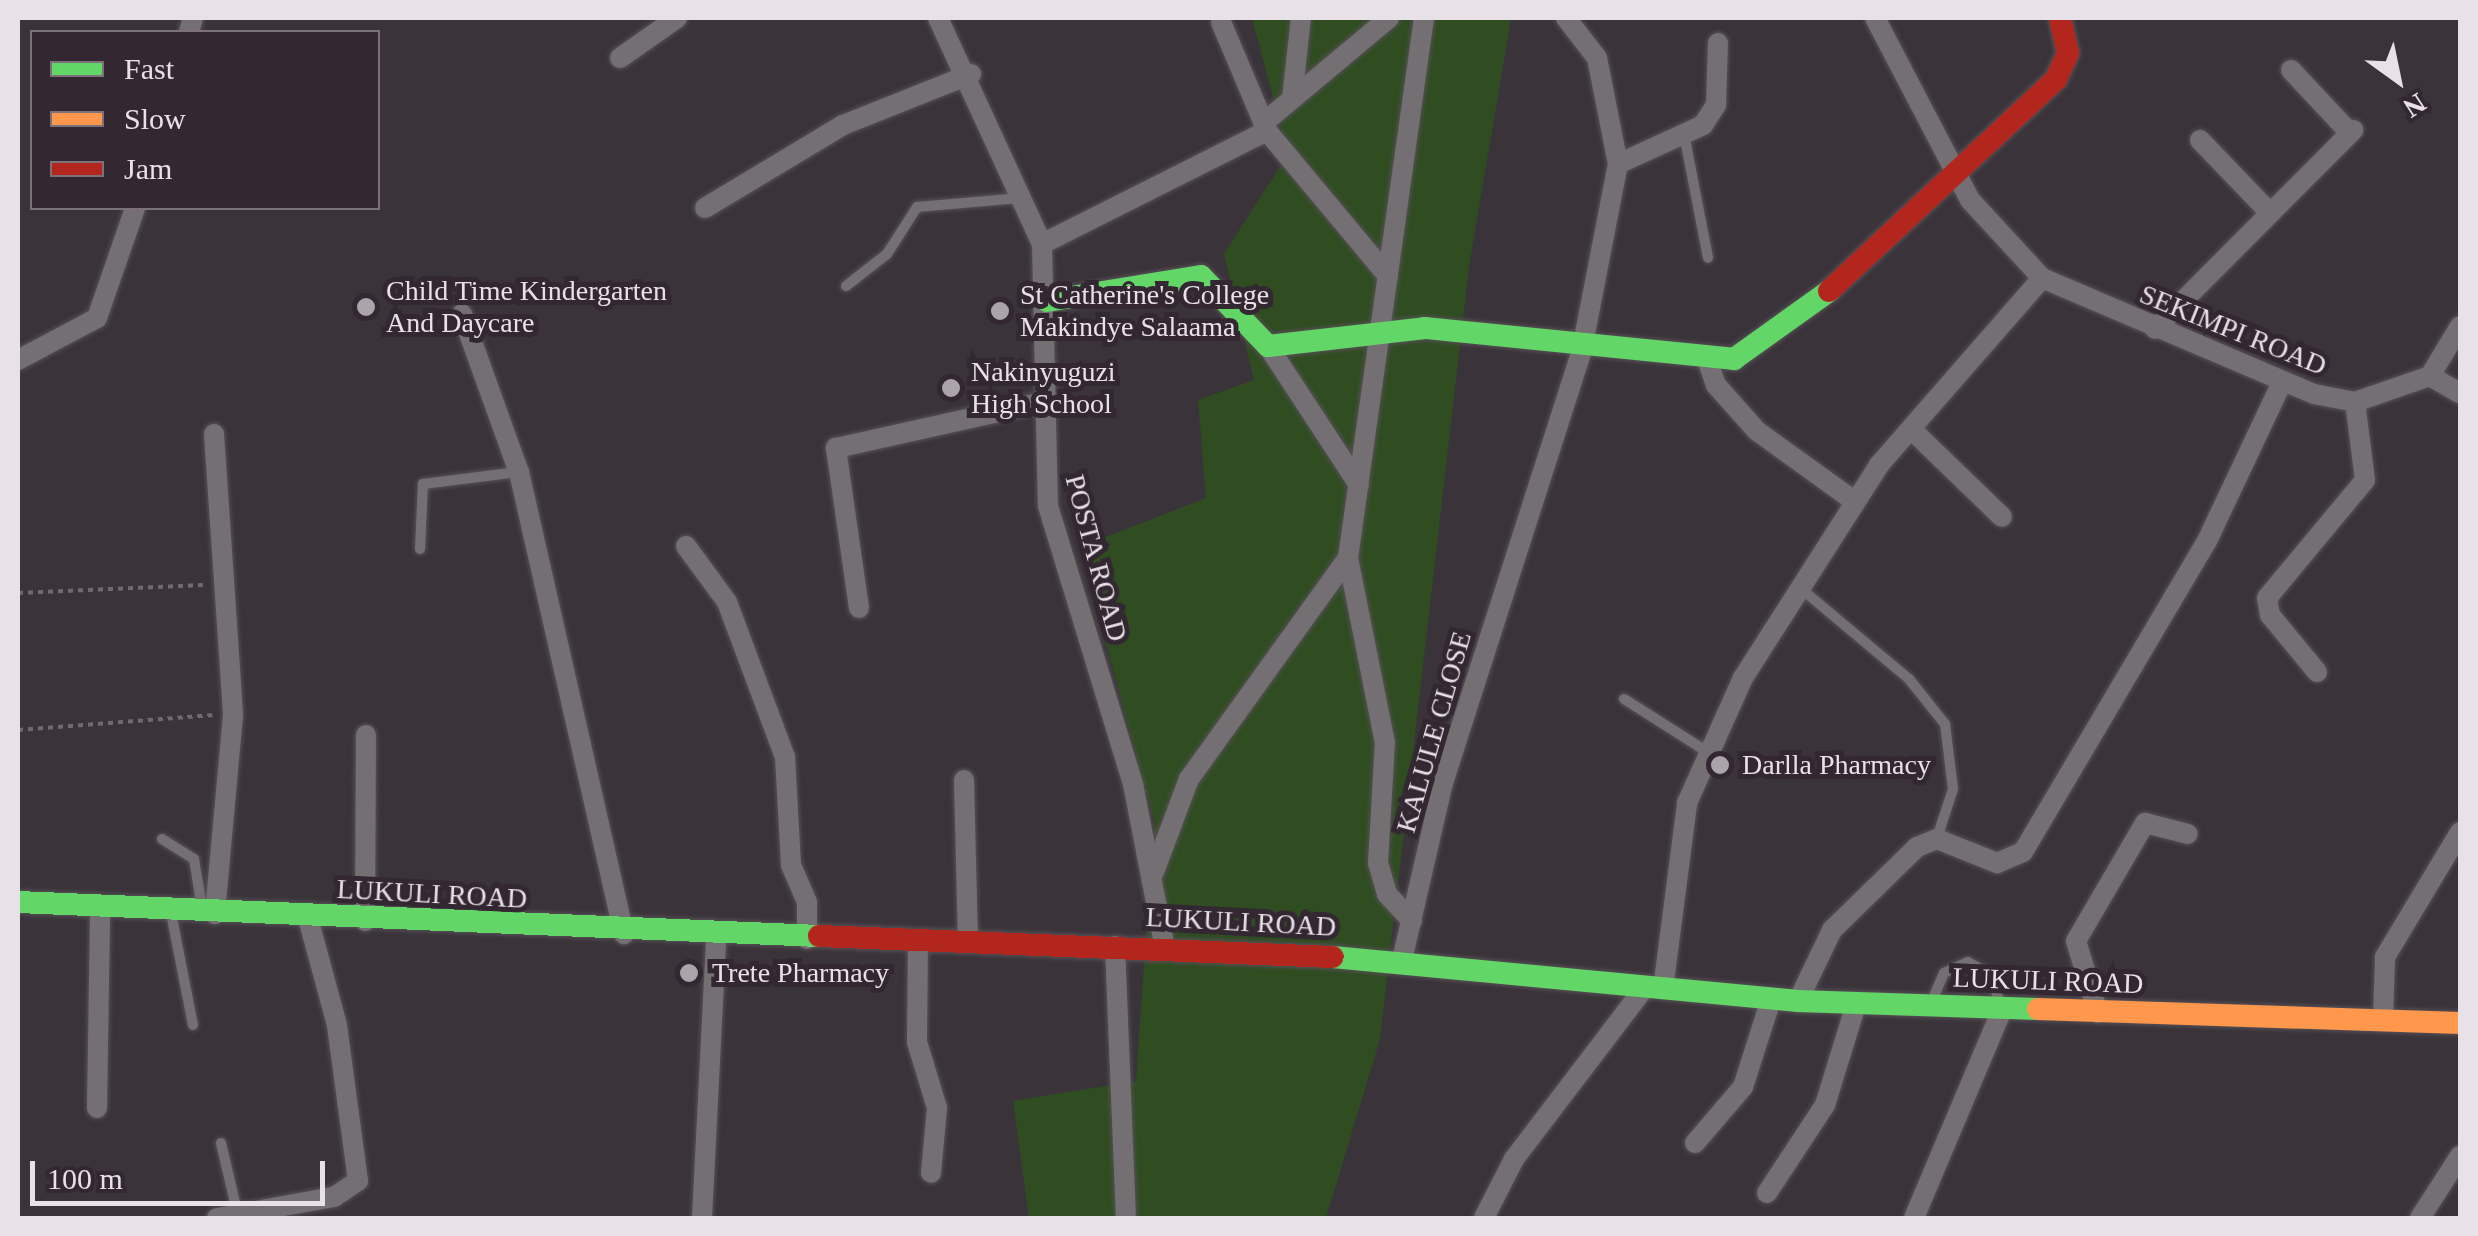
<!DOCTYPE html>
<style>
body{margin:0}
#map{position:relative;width:2478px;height:1236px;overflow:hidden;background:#3a343a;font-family:Georgia,serif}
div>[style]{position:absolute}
.green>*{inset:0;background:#2f4d21}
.path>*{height:4px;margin-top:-2px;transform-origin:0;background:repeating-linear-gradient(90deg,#6f6a6e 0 5px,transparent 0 10px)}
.roads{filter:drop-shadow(0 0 2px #565055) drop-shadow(0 0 2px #565055)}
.lane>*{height:10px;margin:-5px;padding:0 5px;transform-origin:5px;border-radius:5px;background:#746f73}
.street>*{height:20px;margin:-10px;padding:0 10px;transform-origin:10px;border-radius:10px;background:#746f73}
.fast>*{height:22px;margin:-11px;padding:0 11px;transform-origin:11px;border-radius:11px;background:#63d668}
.slow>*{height:22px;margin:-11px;padding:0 11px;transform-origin:11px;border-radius:11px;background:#ff974d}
.jam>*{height:22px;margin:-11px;padding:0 11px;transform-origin:11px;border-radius:11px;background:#b3261e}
.dots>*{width:28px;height:28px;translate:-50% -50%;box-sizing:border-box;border:5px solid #332732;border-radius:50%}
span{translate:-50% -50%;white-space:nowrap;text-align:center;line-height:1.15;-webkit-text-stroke:10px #332732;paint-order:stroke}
.poi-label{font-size:28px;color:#e9e1e8}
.left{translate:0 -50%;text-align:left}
.street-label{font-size:28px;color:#e9e1e8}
.frame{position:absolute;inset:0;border:20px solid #e9e1e8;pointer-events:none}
.legend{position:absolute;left:30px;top:30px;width:350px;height:180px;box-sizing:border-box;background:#332732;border:2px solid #7c717b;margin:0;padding:12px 18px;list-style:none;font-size:30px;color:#e9e1e8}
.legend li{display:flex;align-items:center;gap:20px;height:50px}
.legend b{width:50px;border:2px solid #7c717b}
.north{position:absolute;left:2348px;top:30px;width:100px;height:100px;-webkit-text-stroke:8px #332732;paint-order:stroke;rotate:147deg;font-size:28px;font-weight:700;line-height:40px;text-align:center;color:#e9e1e8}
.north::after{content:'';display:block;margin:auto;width:35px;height:45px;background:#e9e1e8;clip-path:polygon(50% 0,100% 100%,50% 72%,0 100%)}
.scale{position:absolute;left:30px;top:1161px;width:295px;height:45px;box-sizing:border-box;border:5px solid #e9e1e8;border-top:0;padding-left:12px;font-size:30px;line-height:35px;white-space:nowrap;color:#e9e1e8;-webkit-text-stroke:8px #332732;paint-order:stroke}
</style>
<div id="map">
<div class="green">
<i style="clip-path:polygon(1252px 18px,1511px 18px,1469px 267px,1380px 1039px,1326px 1218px,1029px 1218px,1013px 1101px,1136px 1081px,1154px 821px,1080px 547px,1206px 498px,1198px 400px,1254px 380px,1224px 254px,1288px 154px)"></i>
</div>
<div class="path">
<i style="left:18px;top:593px;width:185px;rotate:-2.5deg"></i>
<i style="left:18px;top:730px;width:196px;rotate:-4.4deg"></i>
</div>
<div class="roads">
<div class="lane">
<i style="left:1684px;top:134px;width:126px;rotate:79deg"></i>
<i style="left:846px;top:286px;width:52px;rotate:-38deg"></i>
<i style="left:887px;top:254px;width:56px;rotate:-57.4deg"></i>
<i style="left:917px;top:207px;width:102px;rotate:-5deg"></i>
<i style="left:420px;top:549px;width:65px;rotate:-87.4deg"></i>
<i style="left:423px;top:484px;width:96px;rotate:-7.2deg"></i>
<i style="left:1799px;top:587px;width:143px;rotate:39.9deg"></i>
<i style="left:1909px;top:679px;width:58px;rotate:51.3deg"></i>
<i style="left:1945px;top:724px;width:65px;rotate:83deg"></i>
<i style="left:1953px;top:789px;width:52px;rotate:108.1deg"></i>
<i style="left:1624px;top:699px;width:101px;rotate:32.4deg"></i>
<i style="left:162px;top:839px;width:38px;rotate:32deg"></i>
<i style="left:194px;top:859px;width:50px;rotate:80.7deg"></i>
<i style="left:171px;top:913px;width:114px;rotate:78.9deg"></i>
<i style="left:1932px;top:1001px;width:30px;rotate:-67deg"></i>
<i style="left:1944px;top:973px;width:26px;rotate:-25deg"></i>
<i style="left:1968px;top:962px;width:25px;rotate:29deg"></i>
<i style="left:1990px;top:974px;width:34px;rotate:71deg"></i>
<i style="left:221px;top:1143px;width:70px;rotate:76.8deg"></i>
</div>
<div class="street">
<i style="left:938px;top:18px;width:249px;rotate:65.3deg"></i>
<i style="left:1042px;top:244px;width:262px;rotate:88.7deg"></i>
<i style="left:1048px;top:506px;width:291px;rotate:73deg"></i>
<i style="left:1133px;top:784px;width:168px;rotate:79deg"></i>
<i style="left:1875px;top:18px;width:205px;rotate:62.4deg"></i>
<i style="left:1970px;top:200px;width:106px;rotate:47.3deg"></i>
<i style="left:2042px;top:278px;width:296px;rotate:23.1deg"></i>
<i style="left:2314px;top:394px;width:42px;rotate:11deg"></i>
<i style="left:2355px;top:402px;width:79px;rotate:-19.1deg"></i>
<i style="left:2430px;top:376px;width:34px;rotate:30deg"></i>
<i style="left:189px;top:32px;width:15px;rotate:-74deg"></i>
<i style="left:620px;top:58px;width:70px;rotate:-35.1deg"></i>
<i style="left:2291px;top:70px;width:86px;rotate:46.9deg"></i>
<i style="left:1292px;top:99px;width:81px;rotate:-83.7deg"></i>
<i style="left:1267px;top:120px;width:159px;rotate:-39.9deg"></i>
<i style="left:1267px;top:131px;width:189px;rotate:50.2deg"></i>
<i style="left:2200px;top:140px;width:101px;rotate:46.2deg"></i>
<i style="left:1618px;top:164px;width:94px;rotate:-24.6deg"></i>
<i style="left:1703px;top:125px;width:24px;rotate:-57deg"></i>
<i style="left:1716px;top:105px;width:62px;rotate:-88.2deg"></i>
<i style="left:705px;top:208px;width:161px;rotate:-31deg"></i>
<i style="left:843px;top:125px;width:138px;rotate:-21.7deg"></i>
<i style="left:1042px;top:244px;width:252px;rotate:-26.7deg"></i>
<i style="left:1267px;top:131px;width:118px;rotate:-112.9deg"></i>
<i style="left:462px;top:314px;width:168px;rotate:70.2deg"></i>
<i style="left:519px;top:472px;width:474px;rotate:77.2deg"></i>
<i style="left:2155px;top:329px;width:281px;rotate:-45.1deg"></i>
<i style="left:1268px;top:346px;width:166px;rotate:56.8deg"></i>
<i style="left:1707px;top:359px;width:28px;rotate:71deg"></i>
<i style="left:1716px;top:385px;width:62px;rotate:48.3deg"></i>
<i style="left:1757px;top:431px;width:120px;rotate:35.8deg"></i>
<i style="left:18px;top:360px;width:89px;rotate:-28deg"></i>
<i style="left:97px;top:318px;width:116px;rotate:-70.9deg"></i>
<i style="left:2430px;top:376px;width:58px;rotate:-59deg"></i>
<i style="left:1912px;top:430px;width:125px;rotate:44deg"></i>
<i style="left:214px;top:434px;width:282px;rotate:86.1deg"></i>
<i style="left:233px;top:715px;width:200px;rotate:95.2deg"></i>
<i style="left:686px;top:546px;width:69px;rotate:53.8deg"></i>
<i style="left:727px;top:602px;width:165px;rotate:69.5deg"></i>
<i style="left:785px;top:757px;width:108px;rotate:86.8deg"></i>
<i style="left:791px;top:865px;width:40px;rotate:66.6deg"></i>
<i style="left:807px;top:902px;width:37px;rotate:90deg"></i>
<i style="left:859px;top:608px;width:162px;rotate:-98.2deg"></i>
<i style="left:836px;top:448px;width:208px;rotate:-12.5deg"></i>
<i style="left:2317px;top:672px;width:74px;rotate:-129.5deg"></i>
<i style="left:2270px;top:615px;width:17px;rotate:-100deg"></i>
<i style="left:2267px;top:598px;width:153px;rotate:-50.3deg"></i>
<i style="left:2365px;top:480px;width:79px;rotate:-97.3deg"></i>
<i style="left:964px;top:780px;width:163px;rotate:88.6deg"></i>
<i style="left:1154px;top:872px;width:99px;rotate:-69.4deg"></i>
<i style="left:1189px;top:779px;width:272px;rotate:-54.3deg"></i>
<i style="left:365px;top:921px;width:186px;rotate:-89.7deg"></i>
<i style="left:1412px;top:921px;width:37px;rotate:-133deg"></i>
<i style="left:1387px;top:894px;width:32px;rotate:-106deg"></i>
<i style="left:1378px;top:863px;width:120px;rotate:-86.7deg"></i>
<i style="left:1385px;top:743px;width:189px;rotate:-101.3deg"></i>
<i style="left:1348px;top:558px;width:545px;rotate:-81.99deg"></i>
<i style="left:918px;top:942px;width:100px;rotate:90.6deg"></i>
<i style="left:917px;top:1042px;width:69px;rotate:73.1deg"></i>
<i style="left:937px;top:1108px;width:65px;rotate:95.3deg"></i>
<i style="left:1115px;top:946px;width:272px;rotate:87.7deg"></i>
<i style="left:1402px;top:960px;width:182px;rotate:-77deg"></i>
<i style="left:1443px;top:783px;width:456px;rotate:-72.2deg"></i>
<i style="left:1582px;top:349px;width:188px;rotate:-79deg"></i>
<i style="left:1618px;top:164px;width:108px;rotate:-101.2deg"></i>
<i style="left:1597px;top:58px;width:51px;rotate:-127.8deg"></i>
<i style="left:1663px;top:989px;width:188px;rotate:-82.6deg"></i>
<i style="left:1687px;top:803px;width:137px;rotate:-65.9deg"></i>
<i style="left:1743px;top:678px;width:253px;rotate:-57.4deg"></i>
<i style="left:1879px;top:465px;width:248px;rotate:-48.9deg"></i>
<i style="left:1798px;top:1001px;width:79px;rotate:-64.4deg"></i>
<i style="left:1832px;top:930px;width:119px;rotate:-44.3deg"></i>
<i style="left:1917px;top:847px;width:22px;rotate:-22deg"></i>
<i style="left:1937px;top:839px;width:65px;rotate:21.8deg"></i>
<i style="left:1997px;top:863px;width:28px;rotate:-23deg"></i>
<i style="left:2023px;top:852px;width:361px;rotate:-59.4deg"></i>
<i style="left:2207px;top:541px;width:176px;rotate:-64.7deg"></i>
<i style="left:2098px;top:1013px;width:75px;rotate:-107deg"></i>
<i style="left:2076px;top:941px;width:137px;rotate:-59.7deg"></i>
<i style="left:2145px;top:823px;width:44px;rotate:14.3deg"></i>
<i style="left:2383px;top:1021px;width:64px;rotate:-88.2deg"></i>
<i style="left:2385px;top:957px;width:146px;rotate:-59deg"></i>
<i style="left:97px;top:1108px;width:201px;rotate:-89.1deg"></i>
<i style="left:1695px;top:1143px;width:74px;rotate:-49.4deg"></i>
<i style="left:1743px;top:1087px;width:92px;rotate:-72.3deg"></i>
<i style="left:1767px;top:1193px;width:105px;rotate:-56.6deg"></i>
<i style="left:1825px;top:1105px;width:106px;rotate:-72.9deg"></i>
<i style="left:217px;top:1218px;width:119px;rotate:-10.2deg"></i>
<i style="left:334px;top:1197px;width:29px;rotate:-34deg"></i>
<i style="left:358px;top:1181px;width:157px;rotate:-97.7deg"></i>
<i style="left:337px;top:1025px;width:111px;rotate:-105.2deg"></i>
<i style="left:702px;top:1218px;width:281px;rotate:-87.1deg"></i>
<i style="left:1484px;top:1218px;width:66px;rotate:-63deg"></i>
<i style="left:1514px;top:1159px;width:216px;rotate:-52.7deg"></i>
<i style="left:1914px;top:1218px;width:226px;rotate:-67.1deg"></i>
<i style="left:2420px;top:1218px;width:74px;rotate:-57.2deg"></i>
</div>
<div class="fast">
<i style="left:1047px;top:301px;width:156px;rotate:-9.2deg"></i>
<i style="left:1201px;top:276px;width:97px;rotate:46.3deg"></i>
<i style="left:1268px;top:346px;width:158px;rotate:-6.5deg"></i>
<i style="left:1425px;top:328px;width:311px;rotate:5.7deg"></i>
<i style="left:1734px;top:359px;width:117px;rotate:-35.6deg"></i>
<i style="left:18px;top:902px;width:802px;rotate:2.43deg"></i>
<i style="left:1333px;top:957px;width:467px;rotate:5.4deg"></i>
<i style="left:1798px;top:1001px;width:240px;rotate:1.9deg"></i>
</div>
<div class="slow">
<i style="left:2038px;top:1009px;width:422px;rotate:1.9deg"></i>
</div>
<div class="jam">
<i style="left:1829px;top:291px;width:311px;rotate:-43deg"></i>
<i style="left:2056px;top:79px;width:29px;rotate:-65deg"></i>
<i style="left:2068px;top:53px;width:36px;rotate:-103deg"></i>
<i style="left:819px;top:936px;width:514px;rotate:2.34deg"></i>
</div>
</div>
<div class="dots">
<i style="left:366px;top:307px;background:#aca4ab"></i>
<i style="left:1000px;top:311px;background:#aca4ab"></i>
<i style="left:951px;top:388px;background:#aca4ab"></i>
<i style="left:1720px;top:765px;background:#aca4ab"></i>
<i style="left:689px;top:973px;background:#aca4ab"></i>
</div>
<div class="poi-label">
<span class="left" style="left:386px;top:307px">Child Time Kindergarten<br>And Daycare</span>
<span class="left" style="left:1020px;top:311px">St Catherine's College<br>Makindye Salaama</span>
<span class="left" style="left:971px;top:388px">Nakinyuguzi<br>High School</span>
<span class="left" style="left:1742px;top:765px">Darlla Pharmacy</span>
<span class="left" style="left:712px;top:973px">Trete Pharmacy</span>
</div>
<div class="street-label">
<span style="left:2233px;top:330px;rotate:22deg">SEKIMPI ROAD</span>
<span style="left:1096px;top:558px;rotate:75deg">POSTA ROAD</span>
<span style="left:1434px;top:732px;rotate:-74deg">KALULE CLOSE</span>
<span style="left:432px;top:894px;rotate:3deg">LUKULI ROAD</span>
<span style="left:1241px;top:922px;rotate:3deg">LUKULI ROAD</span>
<span style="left:2048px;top:981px;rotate:2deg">LUKULI ROAD</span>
</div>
<div class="frame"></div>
<ul class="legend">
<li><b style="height:12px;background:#63d668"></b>Fast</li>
<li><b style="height:12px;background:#ff974d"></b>Slow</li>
<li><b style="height:12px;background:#b3261e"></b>Jam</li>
</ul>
<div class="north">N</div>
<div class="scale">100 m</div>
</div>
